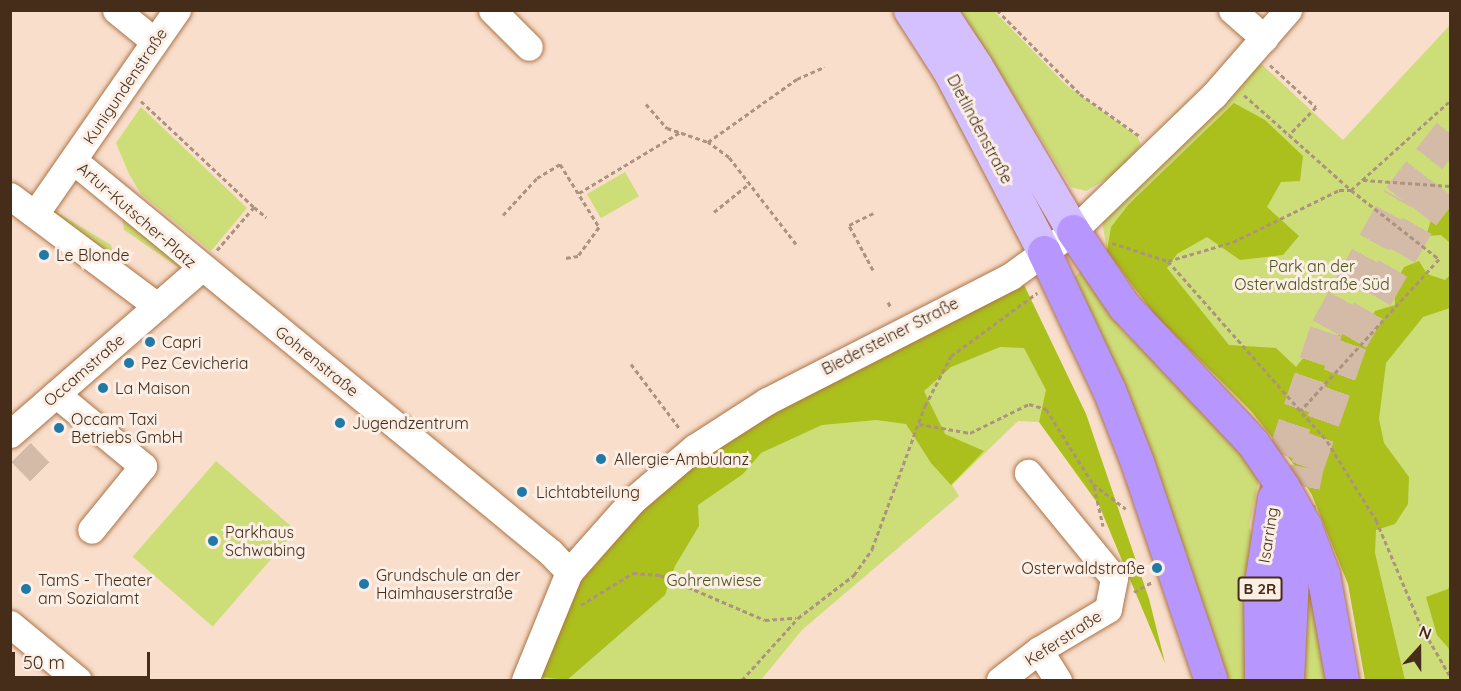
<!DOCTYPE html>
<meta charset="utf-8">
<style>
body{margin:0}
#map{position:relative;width:1461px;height:691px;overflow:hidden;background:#f8decb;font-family:Quicksand,sans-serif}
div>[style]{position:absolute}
.green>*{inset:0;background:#cdde78;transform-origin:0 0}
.forest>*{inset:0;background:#abbf1d}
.minor-tunnel>*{height:27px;margin-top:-13.5px;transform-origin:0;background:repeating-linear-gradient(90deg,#d4bba8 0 27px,transparent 0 41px)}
.highway-tunnel>*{height:33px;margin-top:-16.5px;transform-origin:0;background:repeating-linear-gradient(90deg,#d4bba8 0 33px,transparent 0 49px)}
.path>*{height:3px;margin-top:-1.5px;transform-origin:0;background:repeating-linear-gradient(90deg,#ac9380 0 4.5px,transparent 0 7.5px)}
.roads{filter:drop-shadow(0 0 2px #ad7346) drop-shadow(0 0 2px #ad7346)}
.minor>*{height:27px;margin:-13.5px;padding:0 13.5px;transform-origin:13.5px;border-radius:13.5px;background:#fff}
.major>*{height:33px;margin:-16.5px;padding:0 16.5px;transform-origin:16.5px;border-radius:16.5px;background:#d4c0fe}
.highway>*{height:33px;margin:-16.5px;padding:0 16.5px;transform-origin:16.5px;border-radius:16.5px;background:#b796fe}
.dots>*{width:16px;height:16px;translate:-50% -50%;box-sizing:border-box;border:3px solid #fbeee5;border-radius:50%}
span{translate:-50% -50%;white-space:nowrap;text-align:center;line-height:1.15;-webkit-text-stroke:6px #fbeee5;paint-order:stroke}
.shield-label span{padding:2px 4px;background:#fbeee5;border:2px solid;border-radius:4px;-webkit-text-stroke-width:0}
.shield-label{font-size:15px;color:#462d1a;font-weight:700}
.street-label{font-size:16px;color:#462d1a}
.poi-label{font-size:16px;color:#462d1a}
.left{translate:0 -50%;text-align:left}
.right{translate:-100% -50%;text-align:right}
.park-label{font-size:16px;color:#4c551c}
.frame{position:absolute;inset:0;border:12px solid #462d1a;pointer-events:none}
.north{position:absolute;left:1389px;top:619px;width:60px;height:60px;-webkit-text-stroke:4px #fbeee5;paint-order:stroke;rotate:21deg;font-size:16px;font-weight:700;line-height:24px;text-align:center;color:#462d1a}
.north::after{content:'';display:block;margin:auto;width:21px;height:27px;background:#462d1a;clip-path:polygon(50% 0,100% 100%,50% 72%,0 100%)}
.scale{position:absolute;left:12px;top:652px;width:138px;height:27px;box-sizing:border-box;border:3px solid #462d1a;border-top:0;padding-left:8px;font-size:18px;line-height:21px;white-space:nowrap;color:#462d1a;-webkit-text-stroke:4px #fbeee5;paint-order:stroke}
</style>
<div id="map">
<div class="green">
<i style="clip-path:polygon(961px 11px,994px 11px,1066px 85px,1137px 136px,1141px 145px,1117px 173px,1086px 191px,1071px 187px)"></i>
<i style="clip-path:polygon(1450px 25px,1450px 680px,1365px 680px,1348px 584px,1312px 495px,1292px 462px,1251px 411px,1136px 291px,1107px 251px,1102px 221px,1256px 59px,1343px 140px)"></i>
<i style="clip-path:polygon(141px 107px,247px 208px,211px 251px,141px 194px,129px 174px,116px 143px)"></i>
<i style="left:625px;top:172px;width:28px;height:44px;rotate:60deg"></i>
<i style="clip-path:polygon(50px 208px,111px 245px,116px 264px,48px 211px)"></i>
<i style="clip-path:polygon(121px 211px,179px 263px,178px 267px,124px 230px)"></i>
<i style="clip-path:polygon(1082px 271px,1122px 330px,1218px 423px,1260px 474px,1249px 527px,1254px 540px,1250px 680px,1224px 680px,1070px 280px)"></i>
<i style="clip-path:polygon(1024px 285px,1086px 414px,1149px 599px,1165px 663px,1099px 505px,1039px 422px,1018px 421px,952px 485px,959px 496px,802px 630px,761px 680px,539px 680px,644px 509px)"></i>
<i style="left:216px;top:461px;width:106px;height:127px;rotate:41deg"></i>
<i style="clip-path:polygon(1304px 565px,1330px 680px,1296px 680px)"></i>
</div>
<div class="forest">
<i style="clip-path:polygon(1234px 103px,1265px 120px,1303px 156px,1300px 181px,1281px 182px,1267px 207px,1299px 236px,1283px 255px,1240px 260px,1207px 237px,1177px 254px,1167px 268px,1229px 345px,1276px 348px,1296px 367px,1304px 357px,1322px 362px,1336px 337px,1351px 327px,1367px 326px,1375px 311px,1395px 305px,1394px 285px,1404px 267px,1419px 261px,1427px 274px,1445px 280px,1450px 275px,1450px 308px,1423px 317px,1386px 363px,1379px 419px,1384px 443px,1409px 477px,1408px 504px,1395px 524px,1376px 530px,1375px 553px,1405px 680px,1365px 680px,1348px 584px,1312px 495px,1292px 462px,1251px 411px,1154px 314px,1107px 251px,1111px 227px,1129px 204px)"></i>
<i style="clip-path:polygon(1450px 208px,1450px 243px,1441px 235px,1426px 236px,1432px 217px)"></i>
<i style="clip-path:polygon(1024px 285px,1086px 414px,1149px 599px,1165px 663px,1099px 505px,1039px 422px,1046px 390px,1024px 348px,1000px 347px,951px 367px,924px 391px,945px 434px,984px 451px,951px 485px,931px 463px,906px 424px,876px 420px,822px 425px,761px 453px,743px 474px,698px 505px,699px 526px,675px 566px,665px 595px,567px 680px,540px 677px,574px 589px,644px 509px,697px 462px,783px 408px)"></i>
<i style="clip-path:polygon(1450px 584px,1450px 650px,1437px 635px,1426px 597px,1448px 589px)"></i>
</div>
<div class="minor-tunnel">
<i style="left:21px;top:452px;width:33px;rotate:46deg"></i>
</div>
<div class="highway-tunnel">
<i style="left:1274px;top:498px;width:44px;rotate:-76.9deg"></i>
<i style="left:1284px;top:455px;width:134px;rotate:-71.3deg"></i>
<i style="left:1327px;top:328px;width:149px;rotate:-61.2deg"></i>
<i style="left:1399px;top:197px;width:83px;rotate:-51.9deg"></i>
<i style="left:1294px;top:534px;width:68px;rotate:-79deg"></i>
<i style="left:1307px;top:467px;width:136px;rotate:-70.6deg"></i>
<i style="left:1352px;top:339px;width:143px;rotate:-60.2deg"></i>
<i style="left:1423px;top:215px;width:44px;rotate:-52.4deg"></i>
</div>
<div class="path">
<i style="left:997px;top:10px;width:118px;rotate:45.3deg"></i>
<i style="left:1080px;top:94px;width:75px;rotate:35.2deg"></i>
<i style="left:1270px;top:65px;width:62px;rotate:42.4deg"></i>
<i style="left:1316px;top:107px;width:39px;rotate:134deg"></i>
<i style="left:1244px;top:95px;width:143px;rotate:41.6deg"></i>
<i style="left:1351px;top:190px;width:133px;rotate:-42deg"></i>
<i style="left:141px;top:101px;width:155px;rotate:43.2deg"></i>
<i style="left:254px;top:207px;width:57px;rotate:130.7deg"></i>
<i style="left:646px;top:104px;width:32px;rotate:49deg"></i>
<i style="left:667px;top:128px;width:43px;rotate:18.9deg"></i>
<i style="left:1363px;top:180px;width:87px;rotate:3.9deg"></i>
<i style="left:579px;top:193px;width:117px;rotate:-31deg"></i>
<i style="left:254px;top:207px;width:16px;rotate:40deg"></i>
<i style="left:714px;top:212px;width:46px;rotate:-38.9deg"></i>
<i style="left:503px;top:215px;width:50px;rotate:-47.4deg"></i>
<i style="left:537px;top:178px;width:27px;rotate:-31deg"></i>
<i style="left:560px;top:164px;width:74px;rotate:58.2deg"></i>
<i style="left:599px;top:227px;width:36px;rotate:126deg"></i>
<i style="left:578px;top:256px;width:13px;rotate:171deg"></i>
<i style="left:1112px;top:243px;width:59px;rotate:17.8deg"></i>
<i style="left:1168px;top:261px;width:240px;rotate:48.5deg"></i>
<i style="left:1327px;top:441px;width:93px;rotate:58.2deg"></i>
<i style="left:1376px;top:520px;width:115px;rotate:67deg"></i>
<i style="left:1421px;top:626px;width:58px;rotate:59.9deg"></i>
<i style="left:796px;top:244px;width:110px;rotate:-127.6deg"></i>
<i style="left:729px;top:157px;width:26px;rotate:-144deg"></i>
<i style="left:708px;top:142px;width:109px;rotate:-35.3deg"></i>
<i style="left:797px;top:79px;width:30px;rotate:-24deg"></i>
<i style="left:1168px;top:261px;width:68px;rotate:-16.3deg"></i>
<i style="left:1233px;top:242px;width:118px;rotate:-26.1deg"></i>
<i style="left:1339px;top:190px;width:12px"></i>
<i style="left:1351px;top:190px;width:112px;rotate:38.1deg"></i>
<i style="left:1439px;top:259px;width:205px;rotate:132.4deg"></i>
<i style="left:873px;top:270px;width:51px;rotate:-118.1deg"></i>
<i style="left:849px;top:225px;width:28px;rotate:-26deg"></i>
<i style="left:888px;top:302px;width:7px;rotate:63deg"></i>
<i style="left:631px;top:364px;width:81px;rotate:53deg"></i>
<i style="left:919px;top:424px;width:52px;rotate:10deg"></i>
<i style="left:970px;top:433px;width:66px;rotate:-26.2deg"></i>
<i style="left:1029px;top:404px;width:18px;rotate:16deg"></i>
<i style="left:1046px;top:409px;width:89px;rotate:57.9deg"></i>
<i style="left:1093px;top:484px;width:41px;rotate:37.1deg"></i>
<i style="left:1094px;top:486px;width:41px;rotate:77.3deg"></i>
<i style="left:1134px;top:592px;width:21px;rotate:-29deg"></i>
<i style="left:581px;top:605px;width:61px;rotate:-31.6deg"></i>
<i style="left:633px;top:573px;width:27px;rotate:4deg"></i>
<i style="left:660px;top:575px;width:114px;rotate:23.2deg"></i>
<i style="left:765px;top:620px;width:31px;rotate:-4deg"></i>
<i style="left:742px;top:680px;width:84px;rotate:-47.9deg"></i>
<i style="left:798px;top:618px;width:71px;rotate:-37.5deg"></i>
<i style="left:854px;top:575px;width:32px;rotate:-55deg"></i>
<i style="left:872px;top:549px;width:153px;rotate:-69.7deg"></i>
<i style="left:925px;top:406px;width:56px;rotate:-62.5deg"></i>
<i style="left:951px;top:356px;width:107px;rotate:-36.2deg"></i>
</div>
<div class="roads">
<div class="minor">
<i style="left:116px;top:10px;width:49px;rotate:39.2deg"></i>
<i style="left:492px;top:10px;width:52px;rotate:45deg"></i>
<i style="left:1232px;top:10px;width:43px;rotate:41.2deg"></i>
<i style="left:74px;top:161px;width:616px;rotate:39.4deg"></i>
<i style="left:550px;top:552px;width:28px;rotate:46deg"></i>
<i style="left:10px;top:196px;width:184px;rotate:36.8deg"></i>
<i style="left:35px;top:214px;width:249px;rotate:-55.2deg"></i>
<i style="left:56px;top:394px;width:113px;rotate:39.6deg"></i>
<i style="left:143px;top:466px;width:82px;rotate:129.1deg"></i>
<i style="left:10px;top:434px;width:253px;rotate:-41deg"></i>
<i style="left:10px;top:624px;width:88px;rotate:39.5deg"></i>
<i style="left:1039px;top:650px;width:36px;rotate:58deg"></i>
<i style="left:525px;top:680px;width:117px;rotate:-67.8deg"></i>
<i style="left:569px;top:572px;width:95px;rotate:-48.4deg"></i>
<i style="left:632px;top:501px;width:82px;rotate:-40.5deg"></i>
<i style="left:694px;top:448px;width:87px;rotate:-32.8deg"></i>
<i style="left:767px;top:401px;width:274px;rotate:-27.1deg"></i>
<i style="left:1011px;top:276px;width:77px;rotate:-36deg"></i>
<i style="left:1073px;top:231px;width:196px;rotate:-44deg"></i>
<i style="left:1214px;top:95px;width:113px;rotate:-49deg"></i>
<i style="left:1000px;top:680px;width:49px;rotate:-37.6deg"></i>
<i style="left:1039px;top:650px;width:80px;rotate:-30.7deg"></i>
<i style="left:1108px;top:609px;width:32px;rotate:-79deg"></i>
<i style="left:1114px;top:578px;width:136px;rotate:-129.3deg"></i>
</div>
<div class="major">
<i style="left:910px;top:10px;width:74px;rotate:57.2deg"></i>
<i style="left:950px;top:72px;width:203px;rotate:62.4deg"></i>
<i style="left:939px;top:10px;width:67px;rotate:56.5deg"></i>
<i style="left:976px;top:66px;width:191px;rotate:59.5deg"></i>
</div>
<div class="highway">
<i style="left:1073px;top:231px;width:91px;rotate:55.8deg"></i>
<i style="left:1124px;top:306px;width:188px;rotate:46.7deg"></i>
<i style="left:1253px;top:443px;width:53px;rotate:55.7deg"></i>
<i style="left:1283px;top:487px;width:45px;rotate:60.6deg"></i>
<i style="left:1305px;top:526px;width:51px;rotate:69.4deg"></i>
<i style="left:1323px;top:574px;width:108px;rotate:79.8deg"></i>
<i style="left:1044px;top:252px;width:153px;rotate:64.8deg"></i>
<i style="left:1109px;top:390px;width:77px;rotate:68.7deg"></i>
<i style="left:1137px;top:462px;width:230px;rotate:71.3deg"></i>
<i style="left:1261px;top:680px;width:91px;rotate:-90.6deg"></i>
<i style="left:1260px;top:589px;width:92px;rotate:-81.3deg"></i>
<i style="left:1287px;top:680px;width:145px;rotate:-87.2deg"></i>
</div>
</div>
<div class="dots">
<i style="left:44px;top:255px;background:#2179a8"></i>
<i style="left:150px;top:342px;background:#2179a8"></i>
<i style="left:129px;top:363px;background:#2179a8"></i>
<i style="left:103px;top:388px;background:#2179a8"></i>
<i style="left:340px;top:423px;background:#2179a8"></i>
<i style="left:59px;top:428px;background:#2179a8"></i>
<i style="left:601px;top:459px;background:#2179a8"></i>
<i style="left:522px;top:492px;background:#2179a8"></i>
<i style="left:213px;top:541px;background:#2179a8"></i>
<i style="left:1157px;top:568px;background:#2179a8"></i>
<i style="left:364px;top:584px;background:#2179a8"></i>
<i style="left:26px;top:589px;background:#2179a8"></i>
</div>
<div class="shield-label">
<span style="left:1260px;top:589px">B 2R</span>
</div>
<div class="street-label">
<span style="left:125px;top:86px;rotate:-56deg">Kunigundenstraße</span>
<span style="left:980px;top:129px;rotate:62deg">Dietlindenstraße</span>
<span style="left:137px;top:215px;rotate:41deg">Artur-Kutscher-Platz</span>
<span style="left:890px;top:336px;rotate:-27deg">Biedersteiner Straße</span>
<span style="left:317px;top:361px;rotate:39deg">Gohrenstraße</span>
<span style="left:84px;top:370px;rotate:-41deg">Occamstraße</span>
<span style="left:1268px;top:535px;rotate:-81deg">Isarring</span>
<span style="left:1063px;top:638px;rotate:-33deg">Keferstraße</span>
</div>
<div class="poi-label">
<span class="left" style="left:56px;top:255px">Le Blonde</span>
<span class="left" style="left:162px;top:342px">Capri</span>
<span class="left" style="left:141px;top:363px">Pez Cevicheria</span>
<span class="left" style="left:115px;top:388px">La Maison</span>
<span class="left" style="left:71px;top:428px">Occam Taxi<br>Betriebs GmbH</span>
<span class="left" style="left:352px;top:423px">Jugendzentrum</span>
<span class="left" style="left:614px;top:459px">Allergie-Ambulanz</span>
<span class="left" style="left:536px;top:492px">Lichtabteilung</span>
<span class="left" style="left:225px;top:541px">Parkhaus<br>Schwabing</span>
<span class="right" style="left:1145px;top:568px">Osterwaldstraße</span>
<span class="left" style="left:376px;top:584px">Grundschule an der<br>Haimhauserstraße</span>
<span class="left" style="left:38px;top:589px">TamS - Theater<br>am Sozialamt</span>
</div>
<div class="park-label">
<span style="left:1312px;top:275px">Park an der<br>Osterwaldstraße Süd</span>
<span style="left:714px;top:580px">Gohrenwiese</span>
</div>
<div class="frame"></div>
<div class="north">N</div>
<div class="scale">50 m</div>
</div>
